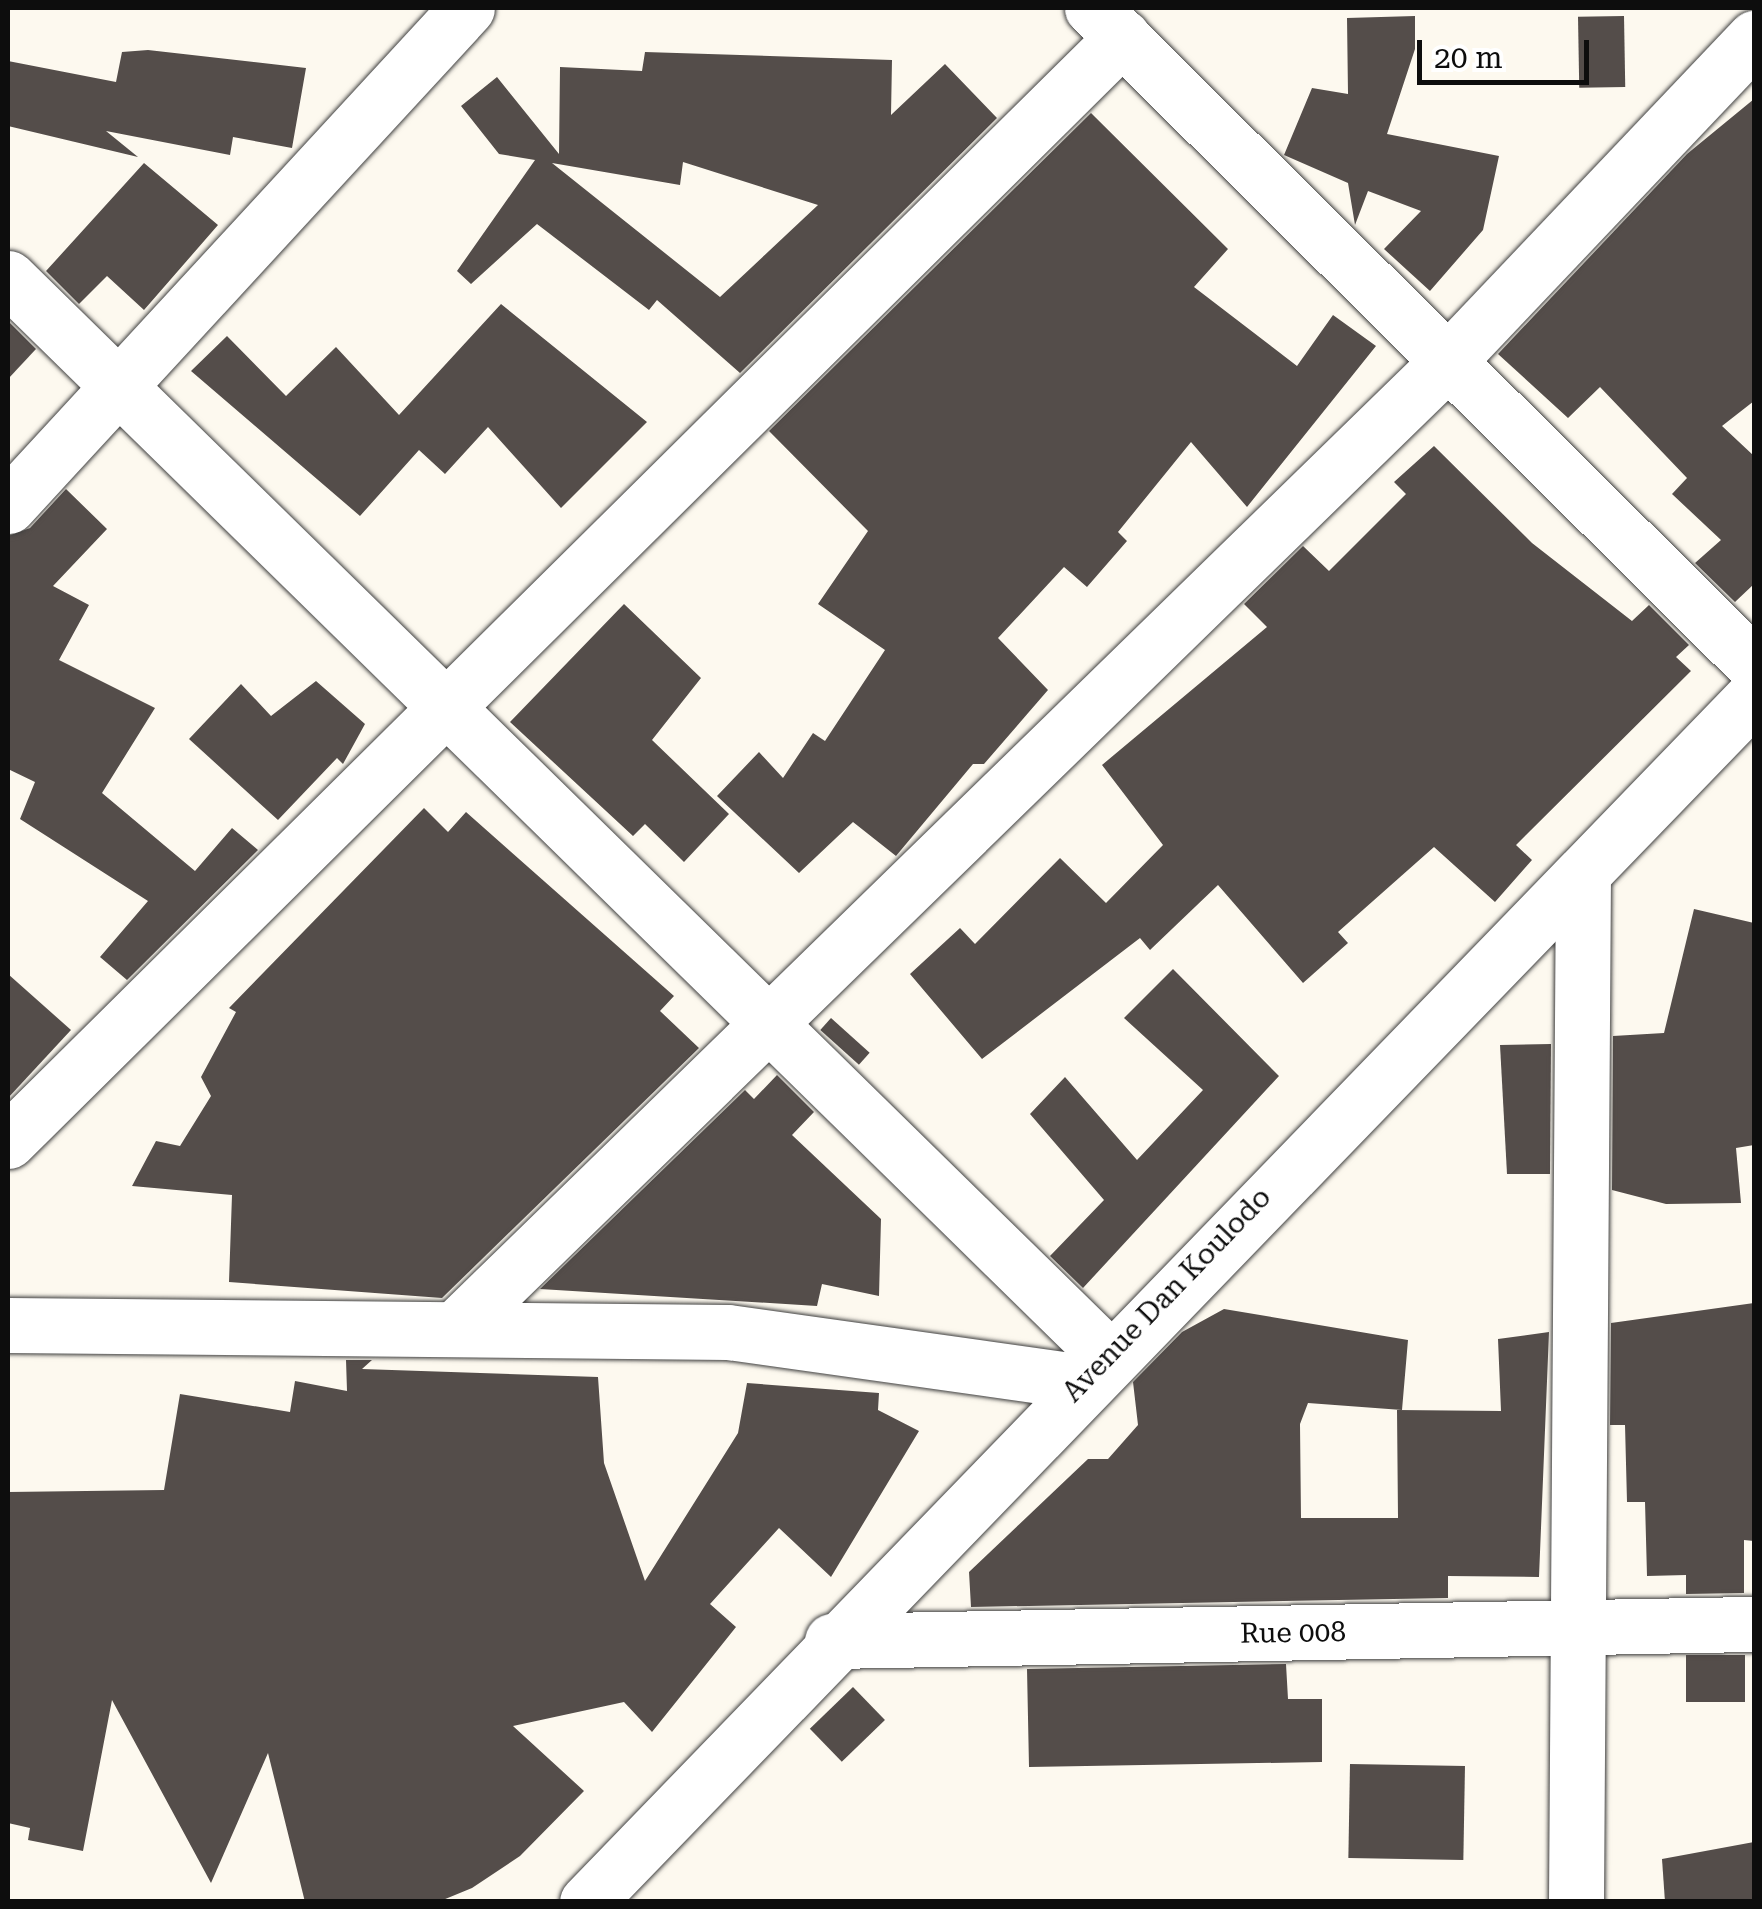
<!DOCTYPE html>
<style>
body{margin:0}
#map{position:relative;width:1762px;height:1909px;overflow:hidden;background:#fdf9ef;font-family:"Roboto Serif",serif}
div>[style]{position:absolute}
.building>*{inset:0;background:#544d4a;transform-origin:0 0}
.roads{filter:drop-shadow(0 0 2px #404040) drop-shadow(0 0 2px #404040)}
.minor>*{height:55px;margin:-27.5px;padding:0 27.5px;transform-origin:27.5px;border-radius:27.5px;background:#fff}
.tertiary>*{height:55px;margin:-27.5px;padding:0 27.5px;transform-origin:27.5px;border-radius:27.5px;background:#fff}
span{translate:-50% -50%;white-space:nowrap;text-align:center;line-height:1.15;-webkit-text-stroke:10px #fff;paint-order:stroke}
.street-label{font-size:28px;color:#0d0d0d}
.frame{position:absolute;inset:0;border:10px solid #0d0d0d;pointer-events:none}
.scale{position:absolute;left:1417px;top:40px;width:172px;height:45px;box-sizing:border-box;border:5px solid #0d0d0d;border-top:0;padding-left:12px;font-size:30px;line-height:35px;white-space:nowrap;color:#0d0d0d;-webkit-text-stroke:8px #fff;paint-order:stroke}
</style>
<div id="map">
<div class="building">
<i style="clip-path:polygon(1415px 16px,1415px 49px,1387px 134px,1499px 156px,1483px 230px,1430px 291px,1384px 249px,1421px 211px,1368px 191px,1355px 225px,1348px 183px,1284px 155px,1312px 88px,1348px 94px,1347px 18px)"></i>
<i style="left:1624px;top:16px;width:71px;height:46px;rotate:89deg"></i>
<i style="clip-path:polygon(148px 50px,306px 68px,292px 148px,233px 137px,230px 155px,106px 131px,138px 157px,8px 126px,8px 61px,116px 82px,122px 52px)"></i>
<i style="clip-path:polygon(evenodd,645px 52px,892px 60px,891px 115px,945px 64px,997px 118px,740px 373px,657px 300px,649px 310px,537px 224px,471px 284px,457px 271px,535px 160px,499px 154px,461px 106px,497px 77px,559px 154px,560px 67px,642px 71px,645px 52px,683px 162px,818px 205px,720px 297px,552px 163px,680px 185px,683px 162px)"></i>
<i style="clip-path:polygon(1754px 99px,1754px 401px,1722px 426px,1754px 456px,1754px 584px,1735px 602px,1695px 563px,1721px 540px,1672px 494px,1687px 478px,1600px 387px,1568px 418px,1498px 354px,1687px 154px)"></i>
<i style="clip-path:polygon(1091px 113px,1228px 249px,1194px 287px,1297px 366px,1333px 315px,1376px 346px,1247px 507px,1191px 442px,1118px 532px,1127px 541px,1087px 587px,1064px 567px,998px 638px,1048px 690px,984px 764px,973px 764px,896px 856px,853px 822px,799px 873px,717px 796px,759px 752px,783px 778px,813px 733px,825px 741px,885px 650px,818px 604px,868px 531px,769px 431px)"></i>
<i style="clip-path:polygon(144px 163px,218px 225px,144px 310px,107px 276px,79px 304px,46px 271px)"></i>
<i style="clip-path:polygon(501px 304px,647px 422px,561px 508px,488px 427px,445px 474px,419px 450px,360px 516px,191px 371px,227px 336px,286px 396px,336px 347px,399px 415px)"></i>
<i style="clip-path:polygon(8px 321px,36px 349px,8px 379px)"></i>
<i style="clip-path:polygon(1434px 446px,1532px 543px,1632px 621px,1649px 605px,1689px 645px,1676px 657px,1691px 671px,1516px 845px,1532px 860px,1495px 902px,1434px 847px,1338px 932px,1348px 943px,1303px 983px,1218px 885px,1150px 950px,1140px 938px,982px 1059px,910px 974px,960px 928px,975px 944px,1060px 858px,1106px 903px,1163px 845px,1102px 765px,1267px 627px,1244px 604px,1303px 546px,1329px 571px,1406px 494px,1394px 482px)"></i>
<i style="clip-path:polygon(66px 489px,107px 529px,53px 586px,89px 605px,59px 660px,155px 708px,102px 793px,195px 871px,232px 828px,258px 850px,127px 980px,100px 957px,148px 901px,20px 819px,35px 782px,8px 769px,8px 536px,30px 528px)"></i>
<i style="clip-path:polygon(624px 604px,701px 678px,652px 740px,729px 814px,684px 862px,645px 824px,633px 836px,510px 722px)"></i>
<i style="clip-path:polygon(316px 681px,365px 724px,343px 764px,337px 758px,278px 820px,189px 739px,241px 684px,271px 716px)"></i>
<i style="clip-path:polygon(424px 808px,448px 832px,466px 812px,674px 996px,660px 1011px,699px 1048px,442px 1298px,229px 1282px,232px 1195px,132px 1186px,156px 1141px,180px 1146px,211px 1096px,201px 1077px,236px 1012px,229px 1008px)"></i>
<i style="clip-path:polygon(1694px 909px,1754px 923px,1754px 1145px,1736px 1148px,1741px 1203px,1666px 1204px,1612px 1190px,1613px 1036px,1664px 1033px)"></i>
<i style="clip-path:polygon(1173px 969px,1279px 1076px,1083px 1288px,1050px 1256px,1104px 1200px,1030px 1114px,1065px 1077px,1137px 1160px,1203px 1090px,1124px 1018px)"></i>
<i style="clip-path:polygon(8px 974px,71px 1030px,8px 1098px)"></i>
<i style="left:831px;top:1018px;width:52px;height:16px;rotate:42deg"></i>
<i style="clip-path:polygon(1551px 1044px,1550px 1174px,1507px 1174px,1500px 1045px)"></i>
<i style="clip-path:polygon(777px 1075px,814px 1112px,792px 1135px,881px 1219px,879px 1296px,822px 1284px,817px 1306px,540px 1289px,745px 1090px,754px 1099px)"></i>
<i style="clip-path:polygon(1754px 1303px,1754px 1541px,1744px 1540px,1744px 1593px,1686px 1594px,1686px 1575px,1647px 1576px,1645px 1502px,1627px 1502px,1625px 1425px,1610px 1425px,1611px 1323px)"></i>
<i style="clip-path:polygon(1224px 1309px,1408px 1340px,1402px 1410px,1308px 1403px,1300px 1424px,1301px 1518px,1398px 1518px,1397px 1410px,1501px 1411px,1498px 1339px,1549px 1332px,1539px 1577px,1448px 1576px,1448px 1598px,971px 1607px,969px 1572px,1088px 1459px,1108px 1459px,1138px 1425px,1133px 1382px,1182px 1332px)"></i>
<i style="clip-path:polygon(346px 1360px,372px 1360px,362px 1369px,598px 1377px,604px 1463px,645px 1581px,738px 1433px,747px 1383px,879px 1393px,878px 1410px,919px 1431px,831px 1577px,779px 1528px,710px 1604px,736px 1627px,652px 1732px,624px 1702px,513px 1726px,584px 1791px,520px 1856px,472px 1888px,438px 1902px,305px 1902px,268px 1753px,211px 1883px,112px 1700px,83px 1851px,28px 1840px,30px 1828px,8px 1823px,8px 1492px,164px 1490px,180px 1394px,290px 1412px,295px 1381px,347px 1391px)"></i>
<i style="left:1745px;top:1655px;width:47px;height:59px;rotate:90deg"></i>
<i style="clip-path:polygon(1286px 1664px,1288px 1699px,1322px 1699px,1322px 1762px,1029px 1767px,1027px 1669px)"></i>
<i style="left:853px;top:1687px;width:46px;height:60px;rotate:46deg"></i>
<i style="left:1350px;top:1764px;width:115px;height:94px;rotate:1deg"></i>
<i style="clip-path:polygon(1754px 1842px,1754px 1902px,1665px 1902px,1662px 1859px)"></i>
</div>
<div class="roads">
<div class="minor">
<i style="left:1092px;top:8px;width:933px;rotate:44.78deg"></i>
<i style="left:8px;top:278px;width:1540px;rotate:44.42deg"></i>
<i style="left:8px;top:506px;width:677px;rotate:-47.33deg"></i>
<i style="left:8px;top:1141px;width:1569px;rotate:-44.72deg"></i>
<i style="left:8px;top:1325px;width:720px;rotate:0.56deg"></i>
<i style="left:728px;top:1332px;width:359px;rotate:8deg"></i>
<i style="left:458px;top:1326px;width:1377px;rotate:-44.26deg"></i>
<i style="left:1444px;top:365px;width:451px;rotate:-46.5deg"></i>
<i style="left:832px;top:1641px;width:922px;rotate:-1.06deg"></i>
<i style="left:1576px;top:1902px;width:1028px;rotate:-89.61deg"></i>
</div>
<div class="tertiary">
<i style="left:587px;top:1902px;width:1678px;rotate:-45.94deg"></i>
</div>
</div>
<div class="street-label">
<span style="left:1167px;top:1295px;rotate:-46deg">Avenue Dan Koulodo</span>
<span style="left:1293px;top:1633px;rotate:-1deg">Rue 008</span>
</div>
<div class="frame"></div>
<div class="scale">20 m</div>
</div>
